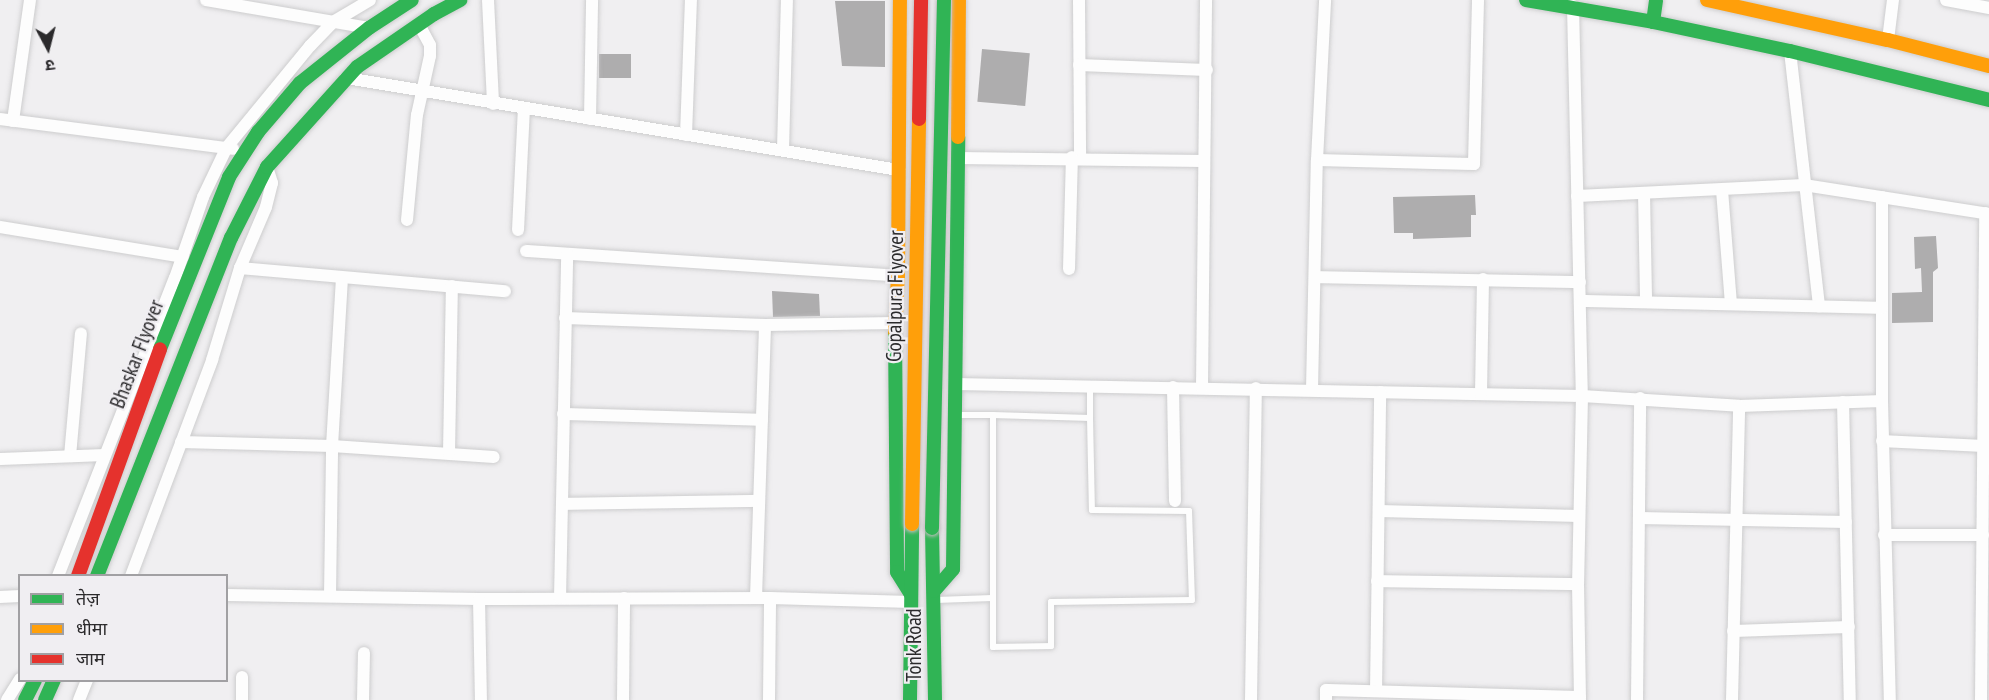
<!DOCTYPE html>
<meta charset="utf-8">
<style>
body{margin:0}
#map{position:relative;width:1989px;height:700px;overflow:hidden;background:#f0eff1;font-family:"PT Sans Narrow","Noto Sans Devanagari",sans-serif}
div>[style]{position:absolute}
.building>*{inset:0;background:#aeadae;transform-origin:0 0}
.roads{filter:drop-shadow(0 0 2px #cdcdce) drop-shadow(0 0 2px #cdcdce)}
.lane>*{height:6px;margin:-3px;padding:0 3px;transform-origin:3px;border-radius:3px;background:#fdfdfd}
.street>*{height:12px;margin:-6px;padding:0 6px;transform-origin:6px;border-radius:6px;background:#fdfdfd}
.fast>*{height:14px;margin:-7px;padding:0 7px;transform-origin:7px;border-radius:7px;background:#30b455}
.slow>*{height:14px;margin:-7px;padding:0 7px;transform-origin:7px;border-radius:7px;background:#ff9f0a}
.jam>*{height:14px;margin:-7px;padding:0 7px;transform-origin:7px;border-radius:7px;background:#e5322d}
.bridges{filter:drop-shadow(0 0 2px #c6bfc2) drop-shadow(0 0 2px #c6bfc2)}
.fast-bridge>*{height:14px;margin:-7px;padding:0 7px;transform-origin:7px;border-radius:7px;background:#30b455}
.slow-bridge>*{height:14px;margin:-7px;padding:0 7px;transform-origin:7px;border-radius:7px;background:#ff9f0a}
.jam-bridge>*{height:14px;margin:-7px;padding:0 7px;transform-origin:7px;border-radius:7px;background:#e5322d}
span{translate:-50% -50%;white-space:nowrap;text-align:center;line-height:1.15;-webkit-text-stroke:4.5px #f0eef2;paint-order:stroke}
.street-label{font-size:21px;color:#2b2a2c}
.legend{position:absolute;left:18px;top:574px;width:210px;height:108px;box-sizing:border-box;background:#f0eef2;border:2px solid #a1a0a3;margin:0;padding:8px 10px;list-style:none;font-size:18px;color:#2b2a2c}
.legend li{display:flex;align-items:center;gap:12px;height:30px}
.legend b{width:30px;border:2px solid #a1a0a3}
.north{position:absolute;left:18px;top:18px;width:60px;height:60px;-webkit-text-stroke:4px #f0eef2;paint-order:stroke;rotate:173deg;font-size:16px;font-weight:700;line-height:24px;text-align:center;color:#2b2a2c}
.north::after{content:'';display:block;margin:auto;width:21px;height:27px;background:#2b2a2c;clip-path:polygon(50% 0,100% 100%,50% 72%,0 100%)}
</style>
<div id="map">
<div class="building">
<i style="clip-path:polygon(835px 1px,885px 1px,885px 67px,842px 66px)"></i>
<i style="left:982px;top:49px;width:48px;height:53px;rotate:5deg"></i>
<i style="left:599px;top:54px;width:32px;height:24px"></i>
<i style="clip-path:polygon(1475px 195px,1476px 215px,1471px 215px,1471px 237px,1413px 239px,1413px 233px,1394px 233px,1393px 197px)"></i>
<i style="clip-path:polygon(1936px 236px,1938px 268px,1933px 272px,1933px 322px,1892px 323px,1892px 293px,1922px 292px,1921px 268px,1915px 269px,1914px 237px)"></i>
<i style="clip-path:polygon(772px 291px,819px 294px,820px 316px,773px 317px)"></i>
</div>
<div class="roads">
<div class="lane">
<i style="left:1090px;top:386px;width:32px;rotate:90deg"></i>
<i style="left:956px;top:415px;width:37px"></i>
<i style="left:993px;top:415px;width:97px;rotate:1.8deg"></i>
<i style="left:1090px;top:418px;width:92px;rotate:88.8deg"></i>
<i style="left:1092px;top:510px;width:97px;rotate:0.6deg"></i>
<i style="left:1189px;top:511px;width:89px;rotate:88.1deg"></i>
<i style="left:1192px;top:600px;width:141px;rotate:179.2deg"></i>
<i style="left:1051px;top:602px;width:44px;rotate:90deg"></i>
<i style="left:1051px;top:646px;width:58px;rotate:179deg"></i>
<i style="left:993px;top:647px;width:232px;rotate:-90deg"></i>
<i style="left:936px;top:600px;width:56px;rotate:-2deg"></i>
</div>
<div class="street">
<i style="left:206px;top:0;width:165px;rotate:9.7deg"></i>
<i style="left:488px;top:0;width:104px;rotate:87.2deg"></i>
<i style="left:1079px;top:0;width:157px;rotate:89.6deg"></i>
<i style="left:1946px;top:0;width:44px;rotate:10.5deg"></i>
<i style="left:1573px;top:6px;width:390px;rotate:88.7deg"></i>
<i style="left:1582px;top:396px;width:188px;rotate:91.2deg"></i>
<i style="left:1578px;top:584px;width:116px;rotate:89deg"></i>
<i style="left:1888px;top:40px;width:40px;rotate:-82.9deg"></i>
<i style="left:1790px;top:51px;width:257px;rotate:83.5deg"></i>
<i style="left:1079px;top:65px;width:128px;rotate:2.2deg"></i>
<i style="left:346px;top:78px;width:561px;rotate:9.45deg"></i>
<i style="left:0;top:119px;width:235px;rotate:7.3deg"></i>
<i style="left:590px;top:119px;width:119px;rotate:-89deg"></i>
<i style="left:13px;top:121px;width:122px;rotate:-82deg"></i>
<i style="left:686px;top:135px;width:135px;rotate:-87.9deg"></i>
<i style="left:783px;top:150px;width:150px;rotate:-88.5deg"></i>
<i style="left:957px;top:158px;width:246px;rotate:0.7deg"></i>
<i style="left:1317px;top:160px;width:157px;rotate:1.5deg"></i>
<i style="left:1474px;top:164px;width:164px;rotate:-88.6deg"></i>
<i style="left:1722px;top:190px;width:114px;rotate:85.5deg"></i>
<i style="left:1644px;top:193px;width:108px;rotate:88.9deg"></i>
<i style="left:1577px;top:196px;width:227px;rotate:-2.8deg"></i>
<i style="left:1804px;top:185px;width:187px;rotate:8.9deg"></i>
<i style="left:1882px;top:197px;width:204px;rotate:90deg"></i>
<i style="left:1882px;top:401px;width:299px;rotate:88.5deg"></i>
<i style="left:407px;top:220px;width:105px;rotate:-84.6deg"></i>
<i style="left:417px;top:115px;width:60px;rotate:-77.6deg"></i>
<i style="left:430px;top:56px;width:11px;rotate:-90deg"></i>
<i style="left:430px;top:45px;width:24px;rotate:-118deg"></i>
<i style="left:0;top:227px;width:185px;rotate:9.3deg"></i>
<i style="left:518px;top:230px;width:121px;rotate:-87.2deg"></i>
<i style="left:526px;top:251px;width:373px;rotate:3.8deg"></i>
<i style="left:240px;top:268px;width:266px;rotate:5deg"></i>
<i style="left:1069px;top:269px;width:112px;rotate:-88.5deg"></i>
<i style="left:1316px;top:277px;width:264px;rotate:1.1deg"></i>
<i style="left:1581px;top:301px;width:301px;rotate:1.3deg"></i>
<i style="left:565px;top:318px;width:200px;rotate:2deg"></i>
<i style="left:765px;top:325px;width:130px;rotate:-0.9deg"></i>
<i style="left:955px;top:384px;width:627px;rotate:1.1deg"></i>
<i style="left:1582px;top:396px;width:157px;rotate:3.6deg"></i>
<i style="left:1739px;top:406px;width:143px;rotate:-2deg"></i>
<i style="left:1173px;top:387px;width:114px;rotate:89deg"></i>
<i style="left:1202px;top:387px;width:387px;rotate:-89.4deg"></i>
<i style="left:1312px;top:390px;width:230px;rotate:-88.8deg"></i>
<i style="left:1317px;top:160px;width:160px;rotate:-87.1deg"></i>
<i style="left:1481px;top:394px;width:115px;rotate:-89deg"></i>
<i style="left:1843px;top:402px;width:298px;rotate:88.7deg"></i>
<i style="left:563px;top:414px;width:199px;rotate:1.7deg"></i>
<i style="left:1882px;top:441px;width:101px;rotate:2.8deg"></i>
<i style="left:181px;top:442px;width:151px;rotate:1.5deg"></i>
<i style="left:332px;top:446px;width:162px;rotate:3.9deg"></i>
<i style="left:449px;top:453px;width:167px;rotate:-89deg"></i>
<i style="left:70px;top:456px;width:123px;rotate:-84.9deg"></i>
<i style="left:0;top:459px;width:105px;rotate:-2.2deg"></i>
<i style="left:562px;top:504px;width:197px;rotate:-0.9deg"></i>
<i style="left:1379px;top:511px;width:200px;rotate:1.4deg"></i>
<i style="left:1639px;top:518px;width:207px;rotate:1.1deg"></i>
<i style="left:1884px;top:535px;width:99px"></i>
<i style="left:58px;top:576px;width:320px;rotate:-68.6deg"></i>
<i style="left:175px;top:278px;width:86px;rotate:-70.9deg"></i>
<i style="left:203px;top:197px;width:55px;rotate:-64.4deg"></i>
<i style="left:227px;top:147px;width:131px;rotate:-50.6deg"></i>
<i style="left:310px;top:46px;width:33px;rotate:-46deg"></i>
<i style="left:333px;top:22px;width:43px;rotate:-30.7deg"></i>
<i style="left:131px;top:576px;width:231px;rotate:-69.4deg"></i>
<i style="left:212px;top:360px;width:96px;rotate:-73.1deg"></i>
<i style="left:240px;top:268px;width:66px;rotate:-66.9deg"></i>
<i style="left:266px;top:207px;width:25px;rotate:-76deg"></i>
<i style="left:272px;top:183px;width:17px;rotate:-107deg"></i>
<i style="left:1377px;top:581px;width:201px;rotate:0.9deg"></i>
<i style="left:226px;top:595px;width:253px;rotate:0.9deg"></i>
<i style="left:479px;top:599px;width:291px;rotate:-0.2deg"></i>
<i style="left:770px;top:598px;width:141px;rotate:1.6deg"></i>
<i style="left:330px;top:596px;width:150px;rotate:-89.2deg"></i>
<i style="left:332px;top:446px;width:168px;rotate:-86.6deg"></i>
<i style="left:0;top:597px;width:20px;rotate:-3deg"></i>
<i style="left:560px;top:598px;width:344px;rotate:-88.8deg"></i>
<i style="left:756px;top:598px;width:273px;rotate:-88.1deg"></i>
<i style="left:479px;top:599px;width:101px;rotate:88.9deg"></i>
<i style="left:1733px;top:631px;width:116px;rotate:-2deg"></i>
<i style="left:242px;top:677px;width:23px;rotate:90deg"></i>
<i style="left:1376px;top:691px;width:299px;rotate:-89.2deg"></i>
<i style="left:7px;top:700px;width:25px;rotate:-58deg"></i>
<i style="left:79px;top:700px;width:22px;rotate:-68deg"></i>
<i style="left:363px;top:700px;width:47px;rotate:-88.8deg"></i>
<i style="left:623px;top:700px;width:102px;rotate:-89.4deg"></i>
<i style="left:769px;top:700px;width:102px;rotate:-89.4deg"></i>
<i style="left:1251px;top:700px;width:312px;rotate:-89.1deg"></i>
<i style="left:1326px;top:700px;width:10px;rotate:-90deg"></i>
<i style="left:1326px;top:690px;width:254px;rotate:1.6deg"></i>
<i style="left:1637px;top:700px;width:302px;rotate:-89.4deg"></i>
<i style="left:1732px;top:700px;width:294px;rotate:-88.6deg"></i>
<i style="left:1981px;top:700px;width:487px;rotate:-89.5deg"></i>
</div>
<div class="fast">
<i style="left:1526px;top:0;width:129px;rotate:9.8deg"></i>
<i style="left:1653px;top:22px;width:140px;rotate:12deg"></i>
<i style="left:1790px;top:51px;width:205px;rotate:13.8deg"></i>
<i style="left:1653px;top:22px;width:22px;rotate:-82deg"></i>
<i style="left:895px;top:332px;width:240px;rotate:89.5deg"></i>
<i style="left:897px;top:572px;width:26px;rotate:58deg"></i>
<i style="left:160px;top:349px;width:185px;rotate:-68.1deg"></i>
<i style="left:229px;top:177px;width:54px;rotate:-57.2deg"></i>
<i style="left:258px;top:132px;width:65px;rotate:-49.4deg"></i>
<i style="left:300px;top:83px;width:88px;rotate:-38.6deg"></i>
<i style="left:369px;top:28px;width:51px;rotate:-33.1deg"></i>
<i style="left:932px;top:528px;width:172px;rotate:89deg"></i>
<i style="left:97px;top:576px;width:364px;rotate:-68.4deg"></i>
<i style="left:231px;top:238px;width:80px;rotate:-63.1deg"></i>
<i style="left:267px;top:167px;width:135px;rotate:-48deg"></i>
<i style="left:357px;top:67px;width:93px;rotate:-34.5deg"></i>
<i style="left:434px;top:14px;width:30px;rotate:-28deg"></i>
<i style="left:934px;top:591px;width:29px;rotate:-49deg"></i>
<i style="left:953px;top:569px;width:432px;rotate:-89.3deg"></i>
<i style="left:25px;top:700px;width:22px;rotate:-63deg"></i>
<i style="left:45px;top:700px;width:22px;rotate:-66deg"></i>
<i style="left:910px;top:700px;width:176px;rotate:-89.3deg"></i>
</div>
<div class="slow">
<i style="left:1707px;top:0;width:185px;rotate:12.5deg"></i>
<i style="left:1888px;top:40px;width:104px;rotate:14.4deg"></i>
<i style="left:958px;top:137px;width:137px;rotate:-89.6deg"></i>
<i style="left:895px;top:332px;width:56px;rotate:-86.9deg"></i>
<i style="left:898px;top:276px;width:276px;rotate:-89.6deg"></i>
</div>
<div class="jam">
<i style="left:78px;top:576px;width:241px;rotate:-70.1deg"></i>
</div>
</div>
<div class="bridges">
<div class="fast-bridge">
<i style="left:932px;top:528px;width:528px;rotate:-88.7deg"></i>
</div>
<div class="slow-bridge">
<i style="left:912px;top:524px;width:405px;rotate:-89deg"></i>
</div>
<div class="jam-bridge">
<i style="left:919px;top:119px;width:119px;rotate:-89deg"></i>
</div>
</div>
<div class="street-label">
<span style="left:895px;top:296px;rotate:-89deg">Gopalpura Flyover</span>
<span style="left:137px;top:354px;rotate:-69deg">Bhaskar Flyover</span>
<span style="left:914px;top:645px;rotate:-90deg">Tonk Road</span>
</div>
<ul class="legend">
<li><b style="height:8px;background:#30b455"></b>तेज़</li>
<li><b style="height:8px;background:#ff9f0a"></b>धीमा</li>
<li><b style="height:8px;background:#e5322d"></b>जाम</li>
</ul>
<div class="north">उ</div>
</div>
